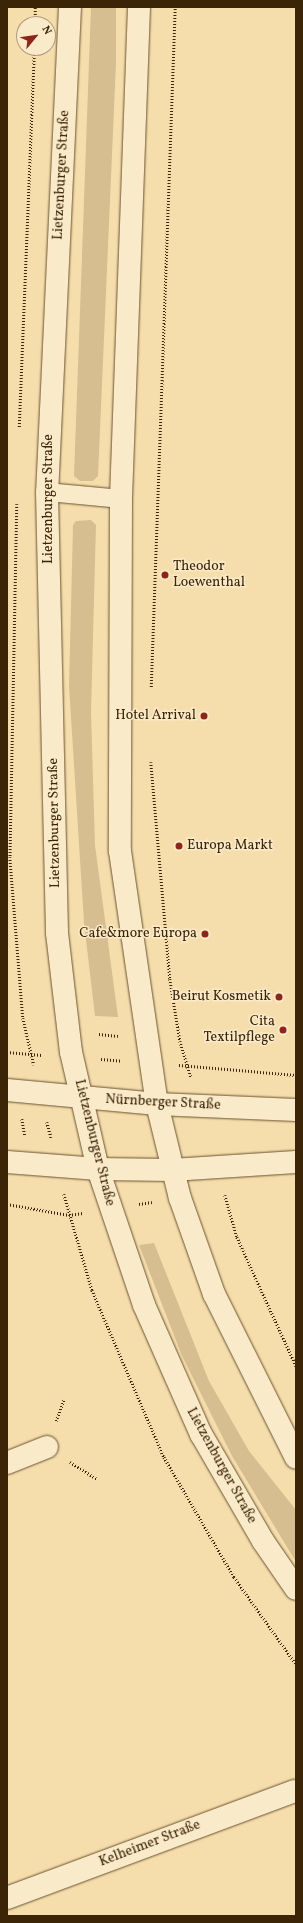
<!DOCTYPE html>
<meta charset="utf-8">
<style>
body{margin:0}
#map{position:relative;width:303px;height:1923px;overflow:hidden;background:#f6deac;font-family:Vollkorn,serif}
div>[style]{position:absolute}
.green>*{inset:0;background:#d6be90}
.path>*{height:2.5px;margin-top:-1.25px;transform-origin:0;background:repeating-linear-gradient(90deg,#3c2406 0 1px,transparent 0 3px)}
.roads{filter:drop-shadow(0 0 1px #6a5230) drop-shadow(0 0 1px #6a5230)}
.lane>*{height:18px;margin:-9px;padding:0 9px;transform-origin:9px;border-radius:9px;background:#f9eac9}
.street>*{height:22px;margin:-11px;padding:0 11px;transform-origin:11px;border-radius:11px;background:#f9eac9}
.secondary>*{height:22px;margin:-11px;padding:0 11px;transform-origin:11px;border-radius:11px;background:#f9eac9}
.dots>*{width:11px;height:11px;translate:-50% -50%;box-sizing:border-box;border:2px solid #f9eac9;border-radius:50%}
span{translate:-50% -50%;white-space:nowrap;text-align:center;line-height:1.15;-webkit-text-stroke:3px #f9eac9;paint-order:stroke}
.street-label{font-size:14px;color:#3c2406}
.poi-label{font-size:14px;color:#3c2406}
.left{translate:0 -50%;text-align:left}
.right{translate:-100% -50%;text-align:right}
.frame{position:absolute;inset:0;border:8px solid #3c2406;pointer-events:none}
.north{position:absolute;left:16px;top:16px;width:40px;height:40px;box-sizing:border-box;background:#f9eac9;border:1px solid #ad9b7b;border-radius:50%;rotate:61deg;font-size:11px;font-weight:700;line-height:16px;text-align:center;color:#3c2406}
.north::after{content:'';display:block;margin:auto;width:14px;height:18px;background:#8f2418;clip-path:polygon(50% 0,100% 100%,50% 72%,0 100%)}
</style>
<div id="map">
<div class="green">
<i style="clip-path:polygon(91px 7px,116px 7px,116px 63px,98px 476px,93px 481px,80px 481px,74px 476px)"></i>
<i style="clip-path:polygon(91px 520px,96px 525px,91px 712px,95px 845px,118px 1017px,95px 1016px,84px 923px,69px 686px,73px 525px,76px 521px)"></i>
<i style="clip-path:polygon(154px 1243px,209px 1381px,249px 1451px,296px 1510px,296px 1562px,232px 1456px,182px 1356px,139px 1245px)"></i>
</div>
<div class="path">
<i style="left:35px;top:24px;width:17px;rotate:-90deg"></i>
<i style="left:19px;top:427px;width:379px;rotate:-87.7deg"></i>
<i style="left:17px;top:504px;width:353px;rotate:91.1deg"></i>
<i style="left:10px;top:857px;width:162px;rotate:85.4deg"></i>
<i style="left:23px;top:1018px;width:48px;rotate:76.8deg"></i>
<i style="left:151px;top:687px;width:680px;rotate:-87.98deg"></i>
<i style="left:151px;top:762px;width:218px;rotate:85deg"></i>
<i style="left:170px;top:979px;width:63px;rotate:80.8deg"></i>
<i style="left:180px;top:1041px;width:38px;rotate:73deg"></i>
<i style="left:99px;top:1034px;width:19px;rotate:6deg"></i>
<i style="left:7px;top:1052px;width:35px;rotate:5deg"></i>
<i style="left:101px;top:1059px;width:21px;rotate:5deg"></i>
<i style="left:179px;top:1065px;width:117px;rotate:4.9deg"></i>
<i style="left:22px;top:1119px;width:17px;rotate:80deg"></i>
<i style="left:47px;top:1122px;width:16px;rotate:75deg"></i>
<i style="left:64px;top:1194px;width:100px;rotate:73.7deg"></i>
<i style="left:92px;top:1290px;width:182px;rotate:66.7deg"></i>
<i style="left:164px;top:1457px;width:139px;rotate:59.7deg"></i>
<i style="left:234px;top:1577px;width:107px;rotate:54.5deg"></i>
<i style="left:225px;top:1195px;width:44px;rotate:74.1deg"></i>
<i style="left:237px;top:1237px;width:142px;rotate:65.4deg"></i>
<i style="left:7px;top:1204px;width:63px;rotate:10.1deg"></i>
<i style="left:69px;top:1215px;width:14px;rotate:-8deg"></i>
<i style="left:139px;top:1204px;width:13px;rotate:-9deg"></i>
<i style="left:56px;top:1421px;width:23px;rotate:-70deg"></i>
<i style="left:70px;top:1462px;width:32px;rotate:32deg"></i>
</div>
<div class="roads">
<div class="lane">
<i style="left:47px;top:492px;width:74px;rotate:5.4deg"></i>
</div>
<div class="street">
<i style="left:7px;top:1463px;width:43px;rotate:-21.8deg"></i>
<i style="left:7px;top:1898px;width:307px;rotate:-20.4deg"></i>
</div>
<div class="secondary">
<i style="left:70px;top:7px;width:486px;rotate:92.7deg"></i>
<i style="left:47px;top:492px;width:441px;rotate:88.7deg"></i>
<i style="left:57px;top:933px;width:120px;rotate:83.3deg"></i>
<i style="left:71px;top:1052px;width:120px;rotate:77deg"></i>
<i style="left:98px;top:1169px;width:144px;rotate:71.3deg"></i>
<i style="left:144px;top:1305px;width:141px;rotate:66.2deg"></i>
<i style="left:201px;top:1434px;width:124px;rotate:59.9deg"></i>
<i style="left:263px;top:1541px;width:58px;rotate:55.5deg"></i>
<i style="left:139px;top:7px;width:492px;rotate:92.1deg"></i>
<i style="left:121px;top:499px;width:352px;rotate:90.2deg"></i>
<i style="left:120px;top:851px;width:256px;rotate:81.7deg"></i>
<i style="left:157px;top:1104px;width:97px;rotate:76.3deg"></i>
<i style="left:180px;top:1198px;width:102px;rotate:70.5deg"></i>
<i style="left:214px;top:1294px;width:183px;rotate:63.4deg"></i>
<i style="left:7px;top:1090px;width:151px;rotate:5.3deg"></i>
<i style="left:157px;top:1104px;width:139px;rotate:2.5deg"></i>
<i style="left:7px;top:1162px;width:91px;rotate:4.4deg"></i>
<i style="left:98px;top:1169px;width:74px;rotate:0.8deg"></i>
<i style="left:172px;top:1170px;width:124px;rotate:-3.7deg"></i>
</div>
</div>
<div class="dots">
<i style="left:165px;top:575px;background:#8f2418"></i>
<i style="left:204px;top:716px;background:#8f2418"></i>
<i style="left:179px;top:846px;background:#8f2418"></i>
<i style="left:205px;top:934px;background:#8f2418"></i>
<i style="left:279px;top:997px;background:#8f2418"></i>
<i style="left:283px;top:1030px;background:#8f2418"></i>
</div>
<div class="street-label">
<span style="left:62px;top:175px;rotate:-87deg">Lietzenburger Straße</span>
<span style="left:49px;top:499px;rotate:-90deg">Lietzenburger Straße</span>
<span style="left:55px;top:823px;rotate:-91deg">Lietzenburger Straße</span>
<span style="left:163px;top:1103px;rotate:3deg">Nürnberger Straße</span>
<span style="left:94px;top:1143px;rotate:76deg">Lietzenburger Straße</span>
<span style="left:221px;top:1466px;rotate:61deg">Lietzenburger Straße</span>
<span style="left:150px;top:1844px;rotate:-21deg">Kelheimer Straße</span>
</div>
<div class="poi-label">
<span class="left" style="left:173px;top:575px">Theodor<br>Loewenthal</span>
<span class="right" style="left:196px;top:716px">Hotel Arrival</span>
<span class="left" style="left:187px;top:846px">Europa Markt</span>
<span class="right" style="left:197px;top:934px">Cafe&amp;more Europa</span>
<span class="right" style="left:271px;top:997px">Beirut Kosmetik</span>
<span class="right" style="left:275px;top:1030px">Cita<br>Textilpflege</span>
</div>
<div class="frame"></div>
<div class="north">N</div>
</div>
